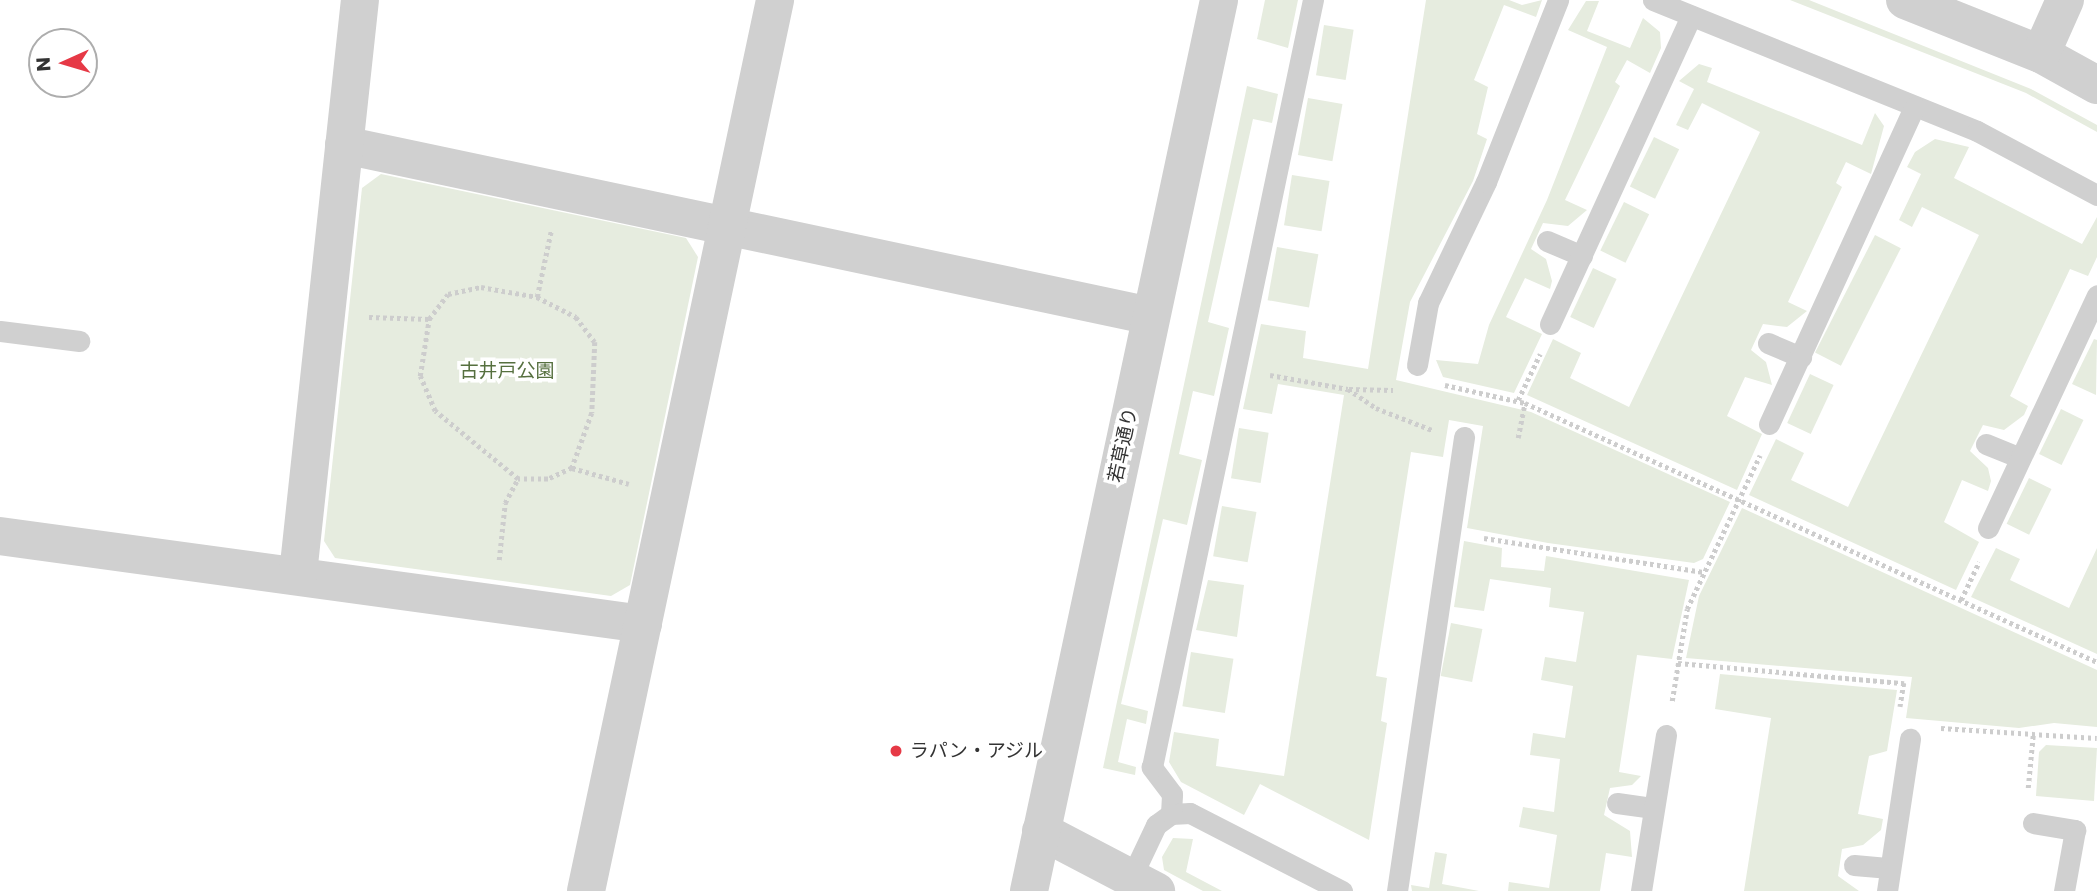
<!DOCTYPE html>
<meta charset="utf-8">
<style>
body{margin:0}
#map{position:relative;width:2097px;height:891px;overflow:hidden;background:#fff;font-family:Poppins,"Noto Sans JP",sans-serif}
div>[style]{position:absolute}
.green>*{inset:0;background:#e6ecdf;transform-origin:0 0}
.path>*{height:4.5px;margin-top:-2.25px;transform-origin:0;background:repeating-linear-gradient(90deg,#cdcdcd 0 3.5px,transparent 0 7px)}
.service>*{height:21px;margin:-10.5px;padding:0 10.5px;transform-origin:10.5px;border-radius:10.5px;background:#d0d0d0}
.minor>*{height:38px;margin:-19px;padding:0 19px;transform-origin:19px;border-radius:19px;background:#d0d0d0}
.tertiary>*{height:38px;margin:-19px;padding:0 19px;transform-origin:19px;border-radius:19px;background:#d0d0d0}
.dots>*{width:19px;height:19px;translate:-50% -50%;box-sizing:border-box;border:4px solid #fff;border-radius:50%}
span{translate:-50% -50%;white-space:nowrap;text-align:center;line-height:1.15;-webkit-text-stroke:7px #fff;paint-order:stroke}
.park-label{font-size:19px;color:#56703f}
.street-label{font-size:19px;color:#333}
.poi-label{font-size:19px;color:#333}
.left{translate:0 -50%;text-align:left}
.north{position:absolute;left:28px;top:28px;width:70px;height:70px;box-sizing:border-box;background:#fff;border:2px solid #adadad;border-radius:50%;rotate:266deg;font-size:19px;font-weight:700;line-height:28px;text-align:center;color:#333}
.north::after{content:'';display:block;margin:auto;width:24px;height:32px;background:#e63946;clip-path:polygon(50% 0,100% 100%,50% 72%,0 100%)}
</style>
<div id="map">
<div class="green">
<i style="clip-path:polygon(1265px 0,1298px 0,1288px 48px,1257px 39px)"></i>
<i style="clip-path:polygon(1426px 0,1509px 0,1522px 5px,1542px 0,1536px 17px,1504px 5px,1474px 80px,1488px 87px,1477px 134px,1487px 139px,1473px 181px,1410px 302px,1396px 380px,1531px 412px,1730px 502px,1703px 559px,1694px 563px,1548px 543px,1467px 528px,1483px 426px,1449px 420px,1443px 457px,1411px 452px,1376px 676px,1387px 678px,1381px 721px,1387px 723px,1369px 840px,1260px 784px,1244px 815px,1181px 782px,1169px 762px,1174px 732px,1219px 739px,1216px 766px,1284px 776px,1344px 395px,1278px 384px,1272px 414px,1243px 409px,1261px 324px,1306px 331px,1303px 358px,1368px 369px)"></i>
<i style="clip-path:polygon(1790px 0,1809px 0,2031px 89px,2097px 125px,2097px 132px,2026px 93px)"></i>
<i style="clip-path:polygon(1586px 1px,1599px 1px,1587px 31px,1630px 48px,1643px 18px,1660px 32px,1661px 48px,1650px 73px,1627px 60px,1615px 82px,1620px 86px,1565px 200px,1587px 210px,1568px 226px,1543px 223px,1531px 249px,1546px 259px,1552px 281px,1550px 289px,1525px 278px,1506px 317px,1542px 334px,1514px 393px,1443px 377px,1436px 360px,1478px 364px,1489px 325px,1547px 200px,1607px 47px,1568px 30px)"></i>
<i style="left:1324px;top:25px;width:30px;height:51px;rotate:9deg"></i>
<i style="clip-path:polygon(1699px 64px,1712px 68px,1707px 82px,1862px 145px,1875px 113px,1884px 126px,1871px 174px,1846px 162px,1836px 183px,1842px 187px,1788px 302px,1807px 311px,1787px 327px,1763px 324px,1751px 350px,1766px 362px,1772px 385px,1745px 377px,1727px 416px,1762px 434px,1737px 490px,1527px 395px,1553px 339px,1581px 353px,1570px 378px,1629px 407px,1760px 132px,1702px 103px,1688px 130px,1676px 125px,1694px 89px,1679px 81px)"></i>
<i style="clip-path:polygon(1247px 86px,1278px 94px,1272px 123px,1253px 119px,1208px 322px,1229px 328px,1214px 396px,1193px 391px,1179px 454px,1202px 460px,1187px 525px,1163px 519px,1121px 704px,1148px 711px,1146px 724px,1127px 719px,1118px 762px,1136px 767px,1135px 775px,1103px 768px)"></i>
<i style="left:1308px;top:98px;width:35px;height:58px;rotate:10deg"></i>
<i style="left:1654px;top:137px;width:28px;height:55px;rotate:26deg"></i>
<i style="clip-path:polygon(1935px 139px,1969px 147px,1954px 178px,2082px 244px,2097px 217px,2097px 257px,2088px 276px,2070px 269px,2010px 396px,2028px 406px,2024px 415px,2004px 430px,1983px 425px,1970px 451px,1988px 468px,1991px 481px,1988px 491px,1962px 480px,1944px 522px,1979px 542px,1956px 590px,1749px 495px,1776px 439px,1804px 453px,1791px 480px,1848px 507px,1979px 235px,1922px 207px,1912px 227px,1899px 220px,1921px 174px,1907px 167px,1915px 152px)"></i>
<i style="clip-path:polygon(381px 174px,686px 238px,698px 257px,630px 585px,611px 596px,335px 558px,324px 541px,362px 188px)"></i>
<i style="left:1292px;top:175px;width:38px;height:51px;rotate:9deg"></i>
<i style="left:1624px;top:202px;width:28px;height:54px;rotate:26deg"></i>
<i style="left:1875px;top:235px;width:29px;height:132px;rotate:27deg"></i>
<i style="left:1277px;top:247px;width:42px;height:54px;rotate:10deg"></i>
<i style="left:1593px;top:268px;width:26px;height:54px;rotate:25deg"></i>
<i style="clip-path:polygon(2094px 339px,2097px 340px,2096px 395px,2072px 384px)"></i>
<i style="left:1810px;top:374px;width:26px;height:54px;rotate:25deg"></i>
<i style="left:2061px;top:409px;width:25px;height:50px;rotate:26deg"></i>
<i style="left:1239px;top:428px;width:30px;height:51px;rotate:9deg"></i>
<i style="left:2029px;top:478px;width:25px;height:51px;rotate:26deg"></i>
<i style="left:1222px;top:506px;width:35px;height:51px;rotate:10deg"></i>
<i style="clip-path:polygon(1742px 508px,2097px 670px,2097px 727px,2054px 723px,2019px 728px,1906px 718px,1912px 677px,1686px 658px,1699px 596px)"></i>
<i style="clip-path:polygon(1464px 541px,1502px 548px,1501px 567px,1544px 571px,1546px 556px,1689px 580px,1672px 659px,1637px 655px,1619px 772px,1641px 776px,1632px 785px,1610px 788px,1604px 815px,1630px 831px,1632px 857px,1606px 853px,1600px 891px,1508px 891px,1509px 882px,1549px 888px,1557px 835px,1519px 827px,1523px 807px,1554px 812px,1560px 759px,1530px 755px,1533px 733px,1565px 738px,1573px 686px,1541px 680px,1545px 657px,1576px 662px,1584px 612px,1549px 607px,1551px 588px,1490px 579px,1484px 611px,1454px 607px)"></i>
<i style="clip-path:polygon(1996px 548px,2020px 559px,2010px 580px,2069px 608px,2097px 548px,2097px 654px,1971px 597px)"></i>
<i style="clip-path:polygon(1208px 580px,1244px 585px,1237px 637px,1196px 630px)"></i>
<i style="left:1451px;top:623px;width:32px;height:54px;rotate:11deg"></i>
<i style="left:1191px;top:652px;width:43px;height:55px;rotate:9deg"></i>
<i style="clip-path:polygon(1720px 674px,1897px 690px,1887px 751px,1869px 756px,1858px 814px,1883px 819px,1881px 830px,1863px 845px,1842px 849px,1838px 876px,1859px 891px,1744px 891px,1771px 718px,1715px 709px)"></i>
<i style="clip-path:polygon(2046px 745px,2097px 748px,2094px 801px,2036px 796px,2039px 752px)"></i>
<i style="clip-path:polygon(1173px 838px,1193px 839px,1186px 872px,1222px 891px,1203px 891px,1164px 870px,1162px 857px)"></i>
<i style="clip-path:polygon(1435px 852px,1447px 854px,1442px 884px,1479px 891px,1412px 891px,1411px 885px,1429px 888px)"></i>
</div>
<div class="path">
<i style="left:537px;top:297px;width:67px;rotate:-78deg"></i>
<i style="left:369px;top:317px;width:60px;rotate:1.9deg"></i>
<i style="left:1270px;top:375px;width:79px;rotate:10.2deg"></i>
<i style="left:1348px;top:389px;width:34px;rotate:34deg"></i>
<i style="left:1376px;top:408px;width:60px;rotate:21.4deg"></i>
<i style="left:1445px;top:385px;width:82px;rotate:12.7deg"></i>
<i style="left:1525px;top:403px;width:628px;rotate:24.36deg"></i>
<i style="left:1349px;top:389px;width:44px;rotate:1.3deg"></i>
<i style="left:1518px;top:400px;width:51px;rotate:-64.4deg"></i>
<i style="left:1518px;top:438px;width:36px;rotate:-79deg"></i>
<i style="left:572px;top:468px;width:59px;rotate:15.7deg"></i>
<i style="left:1484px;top:538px;width:222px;rotate:8.8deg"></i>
<i style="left:499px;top:560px;width:57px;rotate:-84deg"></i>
<i style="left:505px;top:503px;width:27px;rotate:-62deg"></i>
<i style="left:518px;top:479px;width:107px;rotate:-140.7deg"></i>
<i style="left:435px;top:411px;width:38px;rotate:-113deg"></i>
<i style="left:420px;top:376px;width:58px;rotate:-81deg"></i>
<i style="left:429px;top:319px;width:31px;rotate:-53deg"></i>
<i style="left:448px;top:294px;width:34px;rotate:-12deg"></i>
<i style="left:481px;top:287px;width:57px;rotate:10.1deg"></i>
<i style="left:537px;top:297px;width:44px;rotate:27.1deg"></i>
<i style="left:576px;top:317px;width:31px;rotate:53deg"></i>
<i style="left:595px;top:342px;width:71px;rotate:92.4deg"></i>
<i style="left:592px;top:413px;width:59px;rotate:110deg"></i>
<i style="left:572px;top:468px;width:26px;rotate:155deg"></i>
<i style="left:548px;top:479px;width:30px;rotate:180deg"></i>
<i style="left:1961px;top:600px;width:42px;rotate:-64.7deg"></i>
<i style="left:1678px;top:663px;width:227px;rotate:5.1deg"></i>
<i style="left:1904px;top:683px;width:24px;rotate:99deg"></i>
<i style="left:1672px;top:701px;width:93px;rotate:-80.7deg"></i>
<i style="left:1687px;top:609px;width:170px;rotate:-64.6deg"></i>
<i style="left:1941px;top:728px;width:156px;rotate:3.7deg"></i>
<i style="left:2028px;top:788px;width:53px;rotate:-84.6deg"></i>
</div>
<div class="service">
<i style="left:1653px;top:0;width:349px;rotate:22deg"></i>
<i style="left:1977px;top:131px;width:136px;rotate:28.1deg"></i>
<i style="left:1547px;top:241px;width:38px;rotate:23deg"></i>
<i style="left:1550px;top:324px;width:339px;rotate:-65.4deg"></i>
<i style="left:0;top:331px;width:80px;rotate:7.2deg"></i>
<i style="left:1768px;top:343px;width:36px;rotate:23deg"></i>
<i style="left:1417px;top:365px;width:63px;rotate:-79.9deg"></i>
<i style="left:1428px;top:303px;width:134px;rotate:-64.4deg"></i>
<i style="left:1486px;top:182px;width:196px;rotate:-68.4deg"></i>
<i style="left:1769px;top:424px;width:348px;rotate:-65.4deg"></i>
<i style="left:1986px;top:444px;width:37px;rotate:22deg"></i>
<i style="left:1988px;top:528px;width:257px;rotate:-64.9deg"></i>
<i style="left:1617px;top:803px;width:37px;rotate:8deg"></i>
<i style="left:1171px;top:814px;width:19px;rotate:-3deg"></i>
<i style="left:1190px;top:813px;width:171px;rotate:27.2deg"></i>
<i style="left:2033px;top:823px;width:43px;rotate:9.5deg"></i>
<i style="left:2075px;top:830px;width:62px;rotate:100.2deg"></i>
<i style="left:1854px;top:865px;width:36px;rotate:5deg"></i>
<i style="left:1131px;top:878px;width:59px;rotate:-64.7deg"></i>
<i style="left:1156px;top:825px;width:19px;rotate:-36deg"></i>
<i style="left:1171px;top:814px;width:20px;rotate:-87deg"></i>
<i style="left:1172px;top:794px;width:34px;rotate:-127deg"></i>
<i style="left:1152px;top:767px;width:784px;rotate:-78.15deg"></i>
<i style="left:1397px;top:891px;width:459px;rotate:-81.6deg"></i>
<i style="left:1641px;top:891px;width:158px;rotate:-80.9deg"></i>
<i style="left:1887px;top:891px;width:154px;rotate:-81.4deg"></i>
</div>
<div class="minor">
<i style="left:1905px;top:0;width:146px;rotate:21.7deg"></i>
<i style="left:2041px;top:54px;width:64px;rotate:29deg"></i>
<i style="left:2041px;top:54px;width:59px;rotate:-66deg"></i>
<i style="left:344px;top:145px;width:825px;rotate:11.96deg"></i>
<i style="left:0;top:536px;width:649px;rotate:7.79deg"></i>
<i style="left:298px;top:574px;width:577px;rotate:-83.84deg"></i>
<i style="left:1041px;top:831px;width:130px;rotate:27.6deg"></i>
<i style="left:586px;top:891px;width:911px;rotate:-78.02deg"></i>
</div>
<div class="tertiary">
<i style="left:1029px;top:891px;width:911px;rotate:-77.96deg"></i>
</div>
<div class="dots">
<i style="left:896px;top:751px;background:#e63946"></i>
</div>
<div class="park-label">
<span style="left:507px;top:371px">古井戸公園</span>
</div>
<div class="street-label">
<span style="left:1123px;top:445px;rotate:-78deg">若草通り</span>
</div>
<div class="poi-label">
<span class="left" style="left:910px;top:751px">ラパン・アジル</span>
</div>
<div class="north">N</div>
</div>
